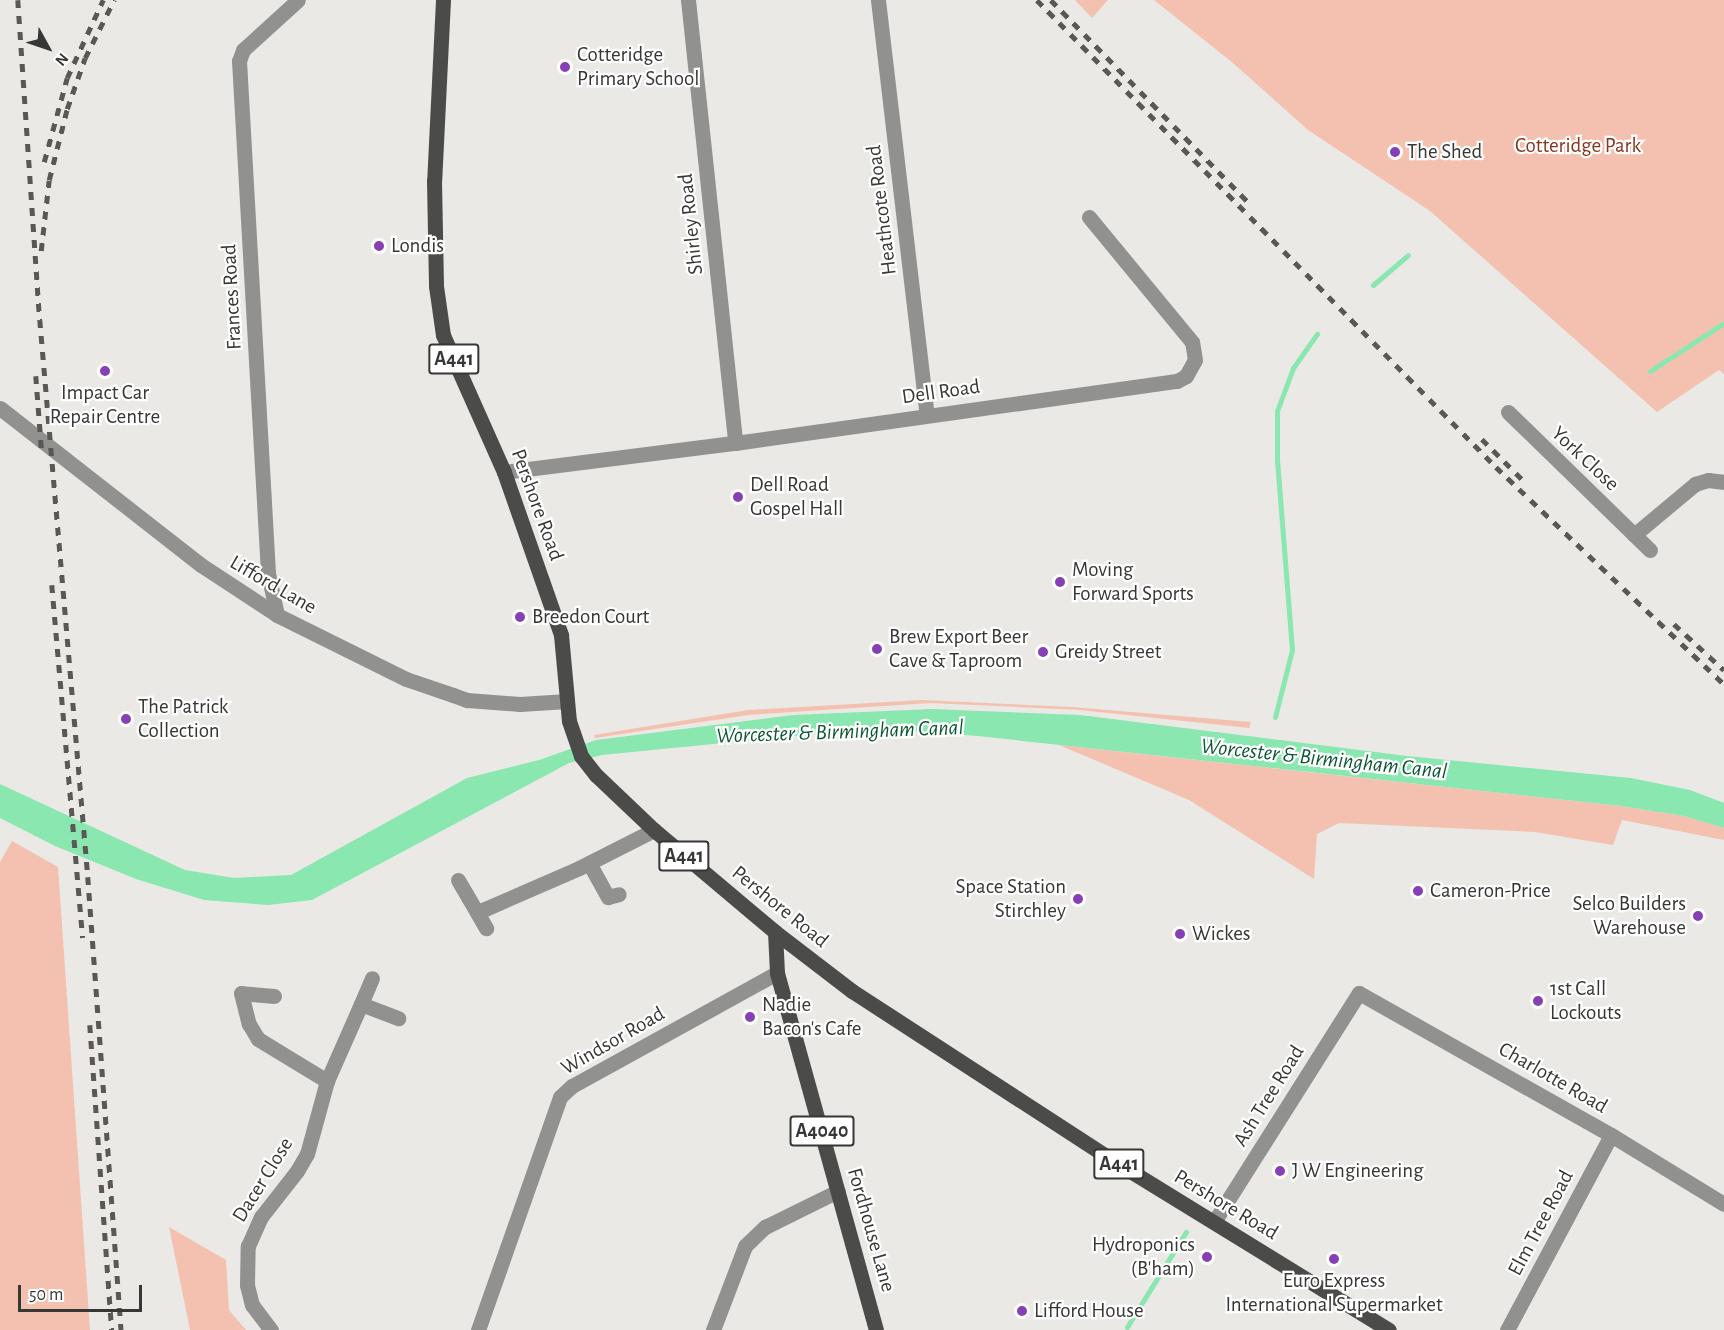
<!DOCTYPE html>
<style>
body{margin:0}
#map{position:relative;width:1724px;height:1330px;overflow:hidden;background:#eae9e5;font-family:"Alegreya Sans",sans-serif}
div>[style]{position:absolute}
.green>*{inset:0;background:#f4c1b0}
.water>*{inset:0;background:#8ae7af}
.stream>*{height:5px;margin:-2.5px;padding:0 2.5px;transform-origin:2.5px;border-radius:2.5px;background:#8ae7af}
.minor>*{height:15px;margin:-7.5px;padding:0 7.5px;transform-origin:7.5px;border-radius:7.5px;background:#919290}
.major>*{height:15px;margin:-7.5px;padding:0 7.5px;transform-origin:7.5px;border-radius:7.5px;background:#4b4c49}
.rail>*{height:4.5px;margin-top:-2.25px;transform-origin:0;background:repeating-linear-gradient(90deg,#585855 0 8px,transparent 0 16px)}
.dots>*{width:16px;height:16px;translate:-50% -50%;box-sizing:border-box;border:3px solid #fff;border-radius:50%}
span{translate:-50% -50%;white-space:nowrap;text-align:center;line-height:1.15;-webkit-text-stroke:4.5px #fff;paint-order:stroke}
.shield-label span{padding:2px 4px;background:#fff;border:2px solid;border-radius:4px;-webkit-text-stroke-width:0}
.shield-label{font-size:20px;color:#373735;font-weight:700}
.poi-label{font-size:21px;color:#373735}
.left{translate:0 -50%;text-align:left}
.right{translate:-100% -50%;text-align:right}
.park-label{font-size:21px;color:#88361b}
.street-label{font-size:21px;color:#373735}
.water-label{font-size:22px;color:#0e5633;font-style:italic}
.north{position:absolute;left:18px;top:18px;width:60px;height:60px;-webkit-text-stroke:4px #fff;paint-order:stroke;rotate:130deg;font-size:16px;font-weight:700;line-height:24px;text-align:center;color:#373735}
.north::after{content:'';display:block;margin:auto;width:21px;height:27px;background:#373735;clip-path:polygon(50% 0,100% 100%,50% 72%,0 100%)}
.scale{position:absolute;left:18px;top:1285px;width:124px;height:27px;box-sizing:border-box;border:3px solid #373735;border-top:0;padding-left:8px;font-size:18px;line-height:21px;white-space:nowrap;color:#373735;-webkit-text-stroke:4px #fff;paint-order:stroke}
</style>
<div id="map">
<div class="green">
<i style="clip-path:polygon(1075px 0,1108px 0,1092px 18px)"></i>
<i style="clip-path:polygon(1154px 0,1724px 0,1724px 374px,1719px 370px,1657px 412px,1430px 211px,1308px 130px,1233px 63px)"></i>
<i style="clip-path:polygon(922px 700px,1072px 707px,1251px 722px,1249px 728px,1080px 710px,930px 703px,748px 715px,595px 738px,594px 735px,748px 710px)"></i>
<i style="clip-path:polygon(1059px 745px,1621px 806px,1684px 816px,1724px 828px,1724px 840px,1622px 820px,1613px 845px,1535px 832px,1339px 823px,1317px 834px,1314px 879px,1189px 800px)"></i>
<i style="clip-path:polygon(12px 841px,58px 867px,90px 1330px,0 1330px,0 862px)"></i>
<i style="clip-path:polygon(169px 1227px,226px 1260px,229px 1310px,246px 1330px,190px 1330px)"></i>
</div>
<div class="water">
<i style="clip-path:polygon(932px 709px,1080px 715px,1407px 756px,1631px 778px,1690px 790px,1724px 803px,1724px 828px,1684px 816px,1621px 806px,978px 736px,887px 729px,793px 736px,602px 755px,569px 763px,312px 900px,268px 905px,204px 900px,136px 879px,55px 846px,0 818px,0 784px,185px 870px,234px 878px,291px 875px,467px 778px,539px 760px,596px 740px,793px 715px)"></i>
</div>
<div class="stream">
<i style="left:1373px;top:285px;width:46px;rotate:-40.6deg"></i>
<i style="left:1650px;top:371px;width:88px;rotate:-33deg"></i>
<i style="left:1275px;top:717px;width:69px;rotate:-75.8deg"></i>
<i style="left:1292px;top:650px;width:191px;rotate:-94.5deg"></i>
<i style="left:1277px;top:460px;width:49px;rotate:-90deg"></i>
<i style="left:1277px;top:411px;width:46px;rotate:-69.6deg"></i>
<i style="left:1293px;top:368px;width:42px;rotate:-54.8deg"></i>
<i style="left:1127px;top:1327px;width:112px;rotate:-58.2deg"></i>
</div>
<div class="minor">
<i style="left:688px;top:0;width:445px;rotate:83.9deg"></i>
<i style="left:878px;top:0;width:418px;rotate:83.3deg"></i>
<i style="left:0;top:408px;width:255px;rotate:38deg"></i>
<i style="left:201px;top:565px;width:91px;rotate:33.3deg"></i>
<i style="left:277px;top:615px;width:144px;rotate:26.4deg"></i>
<i style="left:406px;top:679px;width:50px;rotate:18.8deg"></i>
<i style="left:453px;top:695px;width:15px;rotate:20deg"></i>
<i style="left:467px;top:700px;width:53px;rotate:4.3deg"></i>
<i style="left:520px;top:704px;width:47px;rotate:-3.7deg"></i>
<i style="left:1508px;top:412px;width:198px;rotate:44.2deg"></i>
<i style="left:504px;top:472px;width:233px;rotate:-7.2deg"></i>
<i style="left:735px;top:443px;width:446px;rotate:-8deg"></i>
<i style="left:1177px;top:381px;width:10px;rotate:-29deg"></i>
<i style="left:1186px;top:376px;width:18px;rotate:-61deg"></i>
<i style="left:1195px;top:360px;width:18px;rotate:-99deg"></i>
<i style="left:1192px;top:342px;width:162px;rotate:-129.5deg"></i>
<i style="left:1634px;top:535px;width:80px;rotate:-39.9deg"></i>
<i style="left:1695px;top:484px;width:14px;rotate:-17deg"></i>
<i style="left:1708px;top:480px;width:16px;rotate:7deg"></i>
<i style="left:277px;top:615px;width:43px;rotate:-102.1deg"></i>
<i style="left:268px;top:573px;width:513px;rotate:-93.24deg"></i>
<i style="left:239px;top:61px;width:12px;rotate:-70deg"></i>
<i style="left:243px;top:50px;width:74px;rotate:-42.3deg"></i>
<i style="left:589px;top:863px;width:39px;rotate:61deg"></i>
<i style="left:608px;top:897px;width:11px;rotate:-15deg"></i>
<i style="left:458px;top:880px;width:56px;rotate:59.7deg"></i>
<i style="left:478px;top:912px;width:110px;rotate:-23.5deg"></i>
<i style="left:579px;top:868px;width:84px;rotate:-26.9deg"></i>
<i style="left:274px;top:996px;width:33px;rotate:-175deg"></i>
<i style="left:241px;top:993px;width:32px;rotate:76deg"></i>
<i style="left:249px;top:1024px;width:17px;rotate:59deg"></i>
<i style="left:258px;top:1039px;width:81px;rotate:31.3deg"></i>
<i style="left:361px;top:1004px;width:28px;rotate:-67deg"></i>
<i style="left:1214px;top:1222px;width:271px;rotate:-57.7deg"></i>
<i style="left:1359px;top:993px;width:289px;rotate:29.4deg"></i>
<i style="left:1611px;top:1135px;width:132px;rotate:31.4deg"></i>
<i style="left:271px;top:1330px;width:31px;rotate:-127deg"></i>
<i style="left:252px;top:1305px;width:21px;rotate:-104deg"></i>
<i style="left:247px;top:1285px;width:39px;rotate:-89deg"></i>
<i style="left:248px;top:1246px;width:32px;rotate:-66deg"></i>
<i style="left:261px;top:1217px;width:58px;rotate:-52deg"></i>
<i style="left:297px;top:1171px;width:20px;rotate:-60deg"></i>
<i style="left:307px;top:1154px;width:76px;rotate:-74.7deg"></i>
<i style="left:327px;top:1081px;width:84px;rotate:-66.2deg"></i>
<i style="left:361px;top:1004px;width:40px;rotate:21deg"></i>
<i style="left:478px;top:1330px;width:247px;rotate:-70.6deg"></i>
<i style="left:560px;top:1097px;width:16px;rotate:-43deg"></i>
<i style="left:572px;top:1086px;width:234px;rotate:-28.9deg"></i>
<i style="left:713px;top:1330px;width:90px;rotate:-69.1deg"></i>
<i style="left:745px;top:1246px;width:28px;rotate:-44deg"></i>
<i style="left:765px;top:1227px;width:81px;rotate:-26.3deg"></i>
<i style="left:1507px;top:1330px;width:221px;rotate:-61.9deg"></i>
</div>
<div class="major">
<i style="left:443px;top:0;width:181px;rotate:92.8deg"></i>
<i style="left:434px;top:181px;width:105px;rotate:88.9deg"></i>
<i style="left:436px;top:286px;width:49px;rotate:81.9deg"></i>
<i style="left:443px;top:335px;width:150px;rotate:66deg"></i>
<i style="left:504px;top:472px;width:173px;rotate:70.7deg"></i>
<i style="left:561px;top:635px;width:86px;rotate:84.7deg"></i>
<i style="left:569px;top:721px;width:37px;rotate:71deg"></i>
<i style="left:581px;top:756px;width:24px;rotate:52deg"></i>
<i style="left:596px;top:775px;width:80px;rotate:43.5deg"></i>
<i style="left:654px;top:830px;width:158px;rotate:40.1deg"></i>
<i style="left:775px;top:932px;width:97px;rotate:37.5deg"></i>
<i style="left:852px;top:991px;width:303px;rotate:33deg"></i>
<i style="left:1106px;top:1156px;width:332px;rotate:31.6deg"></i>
<i style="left:775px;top:932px;width:41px;rotate:87.2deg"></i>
<i style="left:777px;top:973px;width:370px;rotate:74.5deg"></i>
</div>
<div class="rail">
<i style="left:18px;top:0;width:321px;rotate:86.1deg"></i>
<i style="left:40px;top:320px;width:559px;rotate:85.07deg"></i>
<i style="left:88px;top:877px;width:454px;rotate:85.8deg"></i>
<i style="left:1037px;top:0;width:655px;rotate:45.49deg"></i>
<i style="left:1496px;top:467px;width:315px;rotate:43.6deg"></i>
<i style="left:1051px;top:0;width:282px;rotate:45.7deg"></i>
<i style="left:44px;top:162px;width:87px;rotate:-74.7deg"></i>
<i style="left:67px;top:78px;width:86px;rotate:-65.2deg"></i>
<i style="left:41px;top:251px;width:71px;rotate:-83.6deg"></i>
<i style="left:49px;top:180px;width:73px;rotate:-75.8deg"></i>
<i style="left:67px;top:109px;width:54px;rotate:-70.6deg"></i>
<i style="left:85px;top:58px;width:65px;rotate:-63.4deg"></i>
<i style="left:36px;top:376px;width:78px;rotate:85.6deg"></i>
<i style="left:1482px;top:439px;width:59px;rotate:45deg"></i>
<i style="left:52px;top:585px;width:354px;rotate:85deg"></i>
<i style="left:1674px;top:624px;width:68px;rotate:42.6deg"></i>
<i style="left:90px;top:1025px;width:306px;rotate:85.9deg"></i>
</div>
<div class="dots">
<i style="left:565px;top:67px;background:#8640b3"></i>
<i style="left:1395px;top:152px;background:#8640b3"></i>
<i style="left:379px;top:246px;background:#8640b3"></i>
<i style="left:105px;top:371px;background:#8640b3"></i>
<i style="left:738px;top:497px;background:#8640b3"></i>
<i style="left:1060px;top:582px;background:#8640b3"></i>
<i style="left:520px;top:617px;background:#8640b3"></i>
<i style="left:877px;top:649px;background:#8640b3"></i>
<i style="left:1043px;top:652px;background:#8640b3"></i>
<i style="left:126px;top:719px;background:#8640b3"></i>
<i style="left:1418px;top:891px;background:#8640b3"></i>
<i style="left:1078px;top:899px;background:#8640b3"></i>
<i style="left:1698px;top:916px;background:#8640b3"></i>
<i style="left:1180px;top:934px;background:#8640b3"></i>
<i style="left:1538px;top:1001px;background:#8640b3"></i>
<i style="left:750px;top:1017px;background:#8640b3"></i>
<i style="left:1280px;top:1171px;background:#8640b3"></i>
<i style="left:1207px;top:1257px;background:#8640b3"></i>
<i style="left:1334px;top:1259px;background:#8640b3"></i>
<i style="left:1022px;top:1311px;background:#8640b3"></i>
</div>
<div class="shield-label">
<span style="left:454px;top:359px">A441</span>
<span style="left:684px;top:856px">A441</span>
<span style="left:822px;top:1131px">A4040</span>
<span style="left:1119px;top:1164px">A441</span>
</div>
<div class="poi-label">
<span class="left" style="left:577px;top:67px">Cotteridge<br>Primary School</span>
<span class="left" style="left:1407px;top:152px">The Shed</span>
<span class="left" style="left:391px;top:246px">Londis</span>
<span style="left:105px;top:405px">Impact Car<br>Repair Centre</span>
<span class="left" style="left:750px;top:497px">Dell Road<br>Gospel Hall</span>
<span class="left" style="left:1072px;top:582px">Moving<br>Forward Sports</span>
<span class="left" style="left:532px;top:617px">Breedon Court</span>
<span class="left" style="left:889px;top:649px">Brew Export Beer<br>Cave &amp; Taproom</span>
<span class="left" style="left:1055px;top:652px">Greidy Street</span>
<span class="left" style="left:138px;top:719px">The Patrick<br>Collection</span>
<span class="right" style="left:1066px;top:899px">Space Station<br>Stirchley</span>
<span class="left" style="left:1430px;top:891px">Cameron-Price</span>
<span class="right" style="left:1686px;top:916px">Selco Builders<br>Warehouse</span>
<span class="left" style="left:1192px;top:934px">Wickes</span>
<span class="left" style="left:1550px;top:1001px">1st Call<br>Lockouts</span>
<span class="left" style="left:762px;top:1017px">Nadie<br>Bacon's Cafe</span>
<span class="left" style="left:1292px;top:1171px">J W Engineering</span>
<span class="right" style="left:1195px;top:1257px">Hydroponics<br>(B'ham)</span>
<span style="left:1334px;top:1293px">Euro Express<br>International Supermarket</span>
<span class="left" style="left:1034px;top:1311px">Lifford House</span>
</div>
<div class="park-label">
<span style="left:1578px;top:146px">Cotteridge Park</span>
</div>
<div class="street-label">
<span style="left:882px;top:210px;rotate:-97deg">Heathcote Road</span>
<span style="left:691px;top:224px;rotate:-96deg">Shirley Road</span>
<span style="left:232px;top:297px;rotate:-93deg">Frances Road</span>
<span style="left:941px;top:392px;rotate:-8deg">Dell Road</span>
<span style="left:1585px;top:459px;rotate:43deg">York Close</span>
<span style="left:537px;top:505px;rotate:70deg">Pershore Road</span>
<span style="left:273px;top:585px;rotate:30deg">Lifford Lane</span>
<span style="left:780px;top:907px;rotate:39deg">Pershore Road</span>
<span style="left:613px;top:1041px;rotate:-30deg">Windsor Road</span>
<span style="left:1553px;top:1078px;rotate:30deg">Charlotte Road</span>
<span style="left:1269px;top:1096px;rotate:-58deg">Ash Tree Road</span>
<span style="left:263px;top:1180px;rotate:-58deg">Dacer Close</span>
<span style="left:1226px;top:1205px;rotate:31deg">Pershore Road</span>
<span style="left:1541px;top:1223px;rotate:-62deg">Elm Tree Road</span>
<span style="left:871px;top:1230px;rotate:74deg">Fordhouse Lane</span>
</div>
<div class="water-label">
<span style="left:840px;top:732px;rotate:-2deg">Worcester &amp; Birmingham Canal</span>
<span style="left:1324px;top:759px;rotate:6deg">Worcester &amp; Birmingham Canal</span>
</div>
<div class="north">N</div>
<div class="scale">50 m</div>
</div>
